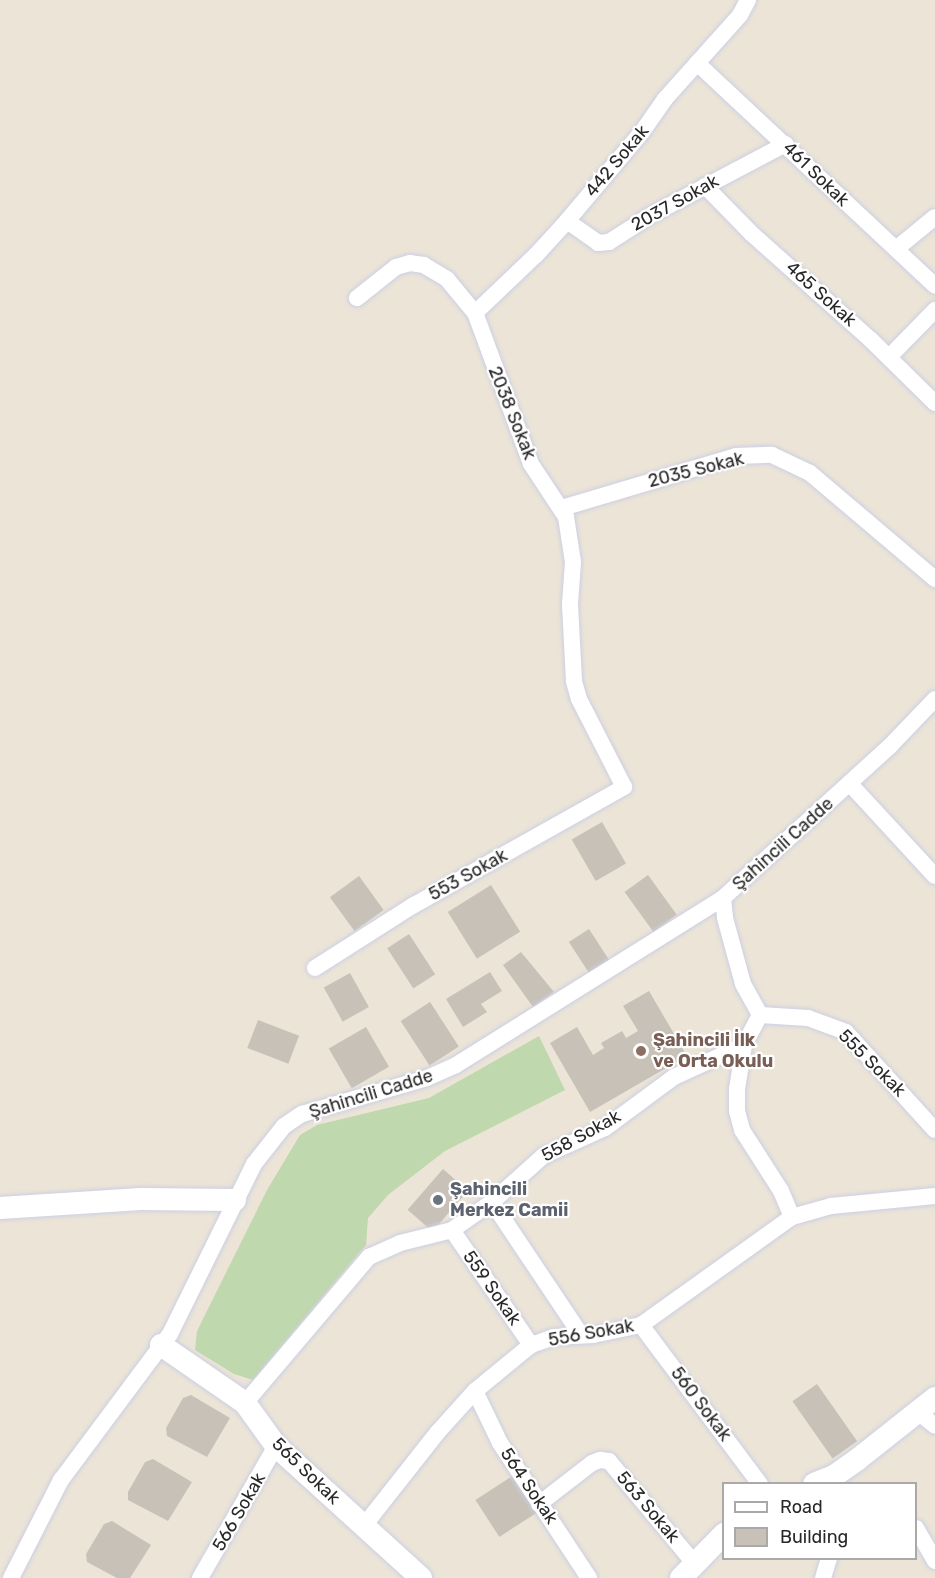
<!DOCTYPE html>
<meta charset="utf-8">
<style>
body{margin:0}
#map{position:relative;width:935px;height:1578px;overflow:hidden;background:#ece5d7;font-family:Rubik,sans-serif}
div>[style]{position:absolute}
.cemetery>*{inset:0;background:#bfd8ad}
.building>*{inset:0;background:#c7c1b7;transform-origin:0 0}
.roads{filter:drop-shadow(0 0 2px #cdcfe3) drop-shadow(0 0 2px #cdcfe3)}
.street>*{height:16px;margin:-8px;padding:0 8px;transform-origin:8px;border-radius:8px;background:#fff}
.secondary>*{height:22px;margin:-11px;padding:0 11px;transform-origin:11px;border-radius:11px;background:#fff}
.dots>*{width:16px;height:16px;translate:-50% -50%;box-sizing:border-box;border:3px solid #fff;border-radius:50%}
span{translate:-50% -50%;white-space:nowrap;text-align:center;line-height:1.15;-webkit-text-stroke:4.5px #fff;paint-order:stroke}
.street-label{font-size:18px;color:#282828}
.education-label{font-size:18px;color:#785e54;font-weight:700}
.left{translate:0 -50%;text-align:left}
.worship-label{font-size:18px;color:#5b616d;font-weight:700}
.legend{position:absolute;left:722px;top:1482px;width:195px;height:78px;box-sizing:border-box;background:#fff;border:2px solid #a9a9a9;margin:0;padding:8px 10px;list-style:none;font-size:18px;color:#282828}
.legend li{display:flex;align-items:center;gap:12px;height:30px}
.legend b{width:30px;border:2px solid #a9a9a9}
</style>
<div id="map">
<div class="cemetery">
<i style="clip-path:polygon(539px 1036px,565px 1090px,445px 1151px,388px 1195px,368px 1218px,366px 1245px,253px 1380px,234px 1374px,195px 1350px,197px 1331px,267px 1190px,300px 1135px,317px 1125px,429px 1098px)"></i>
</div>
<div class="building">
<i style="left:602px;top:822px;width:48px;height:35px;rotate:60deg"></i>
<i style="left:648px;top:875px;width:49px;height:29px;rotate:54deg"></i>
<i style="left:359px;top:876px;width:42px;height:36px;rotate:54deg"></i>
<i style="left:491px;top:885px;width:55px;height:51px;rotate:58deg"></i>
<i style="left:589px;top:929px;width:37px;height:24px;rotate:57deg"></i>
<i style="left:409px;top:934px;width:48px;height:26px;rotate:57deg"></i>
<i style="clip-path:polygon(521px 952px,554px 992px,533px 1007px,503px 965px)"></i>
<i style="clip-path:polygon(490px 972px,502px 991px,481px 1004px,487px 1012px,463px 1027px,446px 999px)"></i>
<i style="left:350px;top:973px;width:39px;height:30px;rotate:61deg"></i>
<i style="clip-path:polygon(649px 991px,687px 1056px,590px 1112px,550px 1043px,577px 1027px,593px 1055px,604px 1048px,601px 1043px,622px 1031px,626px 1038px,638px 1031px,623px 1006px)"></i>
<i style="left:430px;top:1002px;width:53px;height:35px;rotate:57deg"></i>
<i style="left:258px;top:1020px;width:44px;height:30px;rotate:21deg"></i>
<i style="left:366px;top:1027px;width:46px;height:43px;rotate:60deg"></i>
<i style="left:443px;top:1169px;width:33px;height:54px;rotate:41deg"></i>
<i style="left:817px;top:1384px;width:70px;height:30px;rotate:55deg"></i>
<i style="clip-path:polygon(191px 1395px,230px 1418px,207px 1457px,167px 1436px,166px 1428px,183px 1398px)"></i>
<i style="clip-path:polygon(153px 1459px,192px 1482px,168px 1521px,128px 1500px,128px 1492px,145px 1462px)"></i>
<i style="left:514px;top:1475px;width:44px;height:46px;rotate:57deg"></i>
<i style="clip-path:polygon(112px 1521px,151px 1545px,130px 1578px,117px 1578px,87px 1562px,86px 1554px,104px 1524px)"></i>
</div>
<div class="roads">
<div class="street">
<i style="left:697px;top:63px;width:326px;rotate:43.1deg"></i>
<i style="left:705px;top:186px;width:67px;rotate:45.6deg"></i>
<i style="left:752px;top:234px;width:158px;rotate:41.7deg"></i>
<i style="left:870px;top:339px;width:91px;rotate:44.6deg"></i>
<i style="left:567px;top:221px;width:38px;rotate:35deg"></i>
<i style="left:598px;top:243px;width:11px;rotate:-5deg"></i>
<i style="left:609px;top:242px;width:52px;rotate:-32.5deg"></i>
<i style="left:653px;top:214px;width:150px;rotate:-27.8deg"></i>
<i style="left:896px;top:249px;width:50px;rotate:-39.4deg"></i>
<i style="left:475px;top:313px;width:84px;rotate:-43.6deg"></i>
<i style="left:536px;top:255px;width:46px;rotate:-47.6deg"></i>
<i style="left:567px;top:221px;width:116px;rotate:-49.9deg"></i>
<i style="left:642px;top:132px;width:40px;rotate:-55.1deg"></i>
<i style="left:665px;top:99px;width:113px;rotate:-48.2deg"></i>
<i style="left:740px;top:15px;width:17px;rotate:-62deg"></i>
<i style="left:889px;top:357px;width:66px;rotate:-45.6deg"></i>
<i style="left:562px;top:508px;width:182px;rotate:-16.6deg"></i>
<i style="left:736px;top:456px;width:36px;rotate:-2deg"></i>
<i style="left:772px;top:455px;width:42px;rotate:25.3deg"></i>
<i style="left:810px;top:473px;width:164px;rotate:40.3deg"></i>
<i style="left:850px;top:784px;width:125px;rotate:47.3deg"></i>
<i style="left:723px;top:898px;width:20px;rotate:84deg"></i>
<i style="left:725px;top:918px;width:68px;rotate:74.7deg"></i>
<i style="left:743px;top:984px;width:35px;rotate:61deg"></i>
<i style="left:760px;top:1015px;width:34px;rotate:118deg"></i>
<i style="left:744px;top:1045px;width:45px;rotate:99deg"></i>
<i style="left:737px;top:1089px;width:22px;rotate:90deg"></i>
<i style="left:737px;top:1111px;width:20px;rotate:75deg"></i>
<i style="left:742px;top:1130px;width:72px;rotate:57.4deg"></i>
<i style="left:781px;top:1191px;width:28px;rotate:67deg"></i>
<i style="left:315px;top:968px;width:117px;rotate:-32.5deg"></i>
<i style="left:414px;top:905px;width:241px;rotate:-29.3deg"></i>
<i style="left:624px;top:787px;width:99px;rotate:-117.1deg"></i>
<i style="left:579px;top:699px;width:19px;rotate:-106deg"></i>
<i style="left:574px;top:681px;width:77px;rotate:-93deg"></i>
<i style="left:570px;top:604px;width:42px;rotate:-85.9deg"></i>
<i style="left:573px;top:562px;width:46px;rotate:-98.8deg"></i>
<i style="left:566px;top:517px;width:64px;rotate:-123.4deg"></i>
<i style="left:531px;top:464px;width:161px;rotate:-110.3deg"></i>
<i style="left:475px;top:313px;width:44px;rotate:-129.5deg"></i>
<i style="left:447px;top:279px;width:27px;rotate:-149deg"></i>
<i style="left:424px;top:265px;width:14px;rotate:-172deg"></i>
<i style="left:410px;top:263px;width:15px;rotate:164deg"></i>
<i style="left:396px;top:267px;width:50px;rotate:141.5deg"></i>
<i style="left:760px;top:1015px;width:48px;rotate:3.6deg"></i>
<i style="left:808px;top:1018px;width:40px;rotate:20.2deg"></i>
<i style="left:846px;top:1032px;width:132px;rotate:47.8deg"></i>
<i style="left:492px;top:1202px;width:160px;rotate:56.2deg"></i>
<i style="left:452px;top:1230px;width:140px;rotate:55.5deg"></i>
<i style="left:641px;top:1325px;width:199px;rotate:53.2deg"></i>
<i style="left:475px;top:1391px;width:58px;rotate:64.3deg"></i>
<i style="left:500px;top:1443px;width:162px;rotate:56.6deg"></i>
<i style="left:245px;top:1403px;width:192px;rotate:-49.7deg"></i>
<i style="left:369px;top:1257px;width:34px;rotate:-24deg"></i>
<i style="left:400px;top:1243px;width:54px;rotate:-14deg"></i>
<i style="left:452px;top:1230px;width:49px;rotate:-35deg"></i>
<i style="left:492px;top:1202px;width:69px;rotate:-42deg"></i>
<i style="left:543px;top:1156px;width:68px;rotate:-24.3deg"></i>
<i style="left:605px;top:1128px;width:86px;rotate:-36.5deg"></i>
<i style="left:674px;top:1077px;width:77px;rotate:-24.6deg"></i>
<i style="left:918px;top:1412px;width:22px;rotate:39deg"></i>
<i style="left:539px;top:1504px;width:67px;rotate:-37.7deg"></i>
<i style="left:592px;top:1463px;width:9px;rotate:-21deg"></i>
<i style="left:600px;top:1460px;width:9px;rotate:6deg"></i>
<i style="left:609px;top:1461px;width:133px;rotate:50.2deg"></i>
<i style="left:363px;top:1527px;width:120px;rotate:-51.8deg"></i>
<i style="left:437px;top:1433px;width:57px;rotate:-47.9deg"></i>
<i style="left:475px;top:1391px;width:72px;rotate:-39.4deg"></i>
<i style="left:531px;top:1345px;width:24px;rotate:-19deg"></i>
<i style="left:554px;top:1337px;width:39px;rotate:-3deg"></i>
<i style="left:593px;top:1335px;width:49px;rotate:-11.8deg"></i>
<i style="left:641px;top:1325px;width:186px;rotate:-35.6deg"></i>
<i style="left:792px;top:1217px;width:41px;rotate:-15.8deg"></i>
<i style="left:831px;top:1206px;width:104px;rotate:-5.5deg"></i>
<i style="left:916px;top:1528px;width:38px;rotate:60deg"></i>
<i style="left:11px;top:1578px;width:110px;rotate:-63deg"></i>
<i style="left:61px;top:1480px;width:182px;rotate:-53.3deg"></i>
<i style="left:170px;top:1334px;width:190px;rotate:-63.7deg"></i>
<i style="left:254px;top:1164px;width:48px;rotate:-51.7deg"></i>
<i style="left:284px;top:1126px;width:22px;rotate:-34deg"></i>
<i style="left:302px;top:1114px;width:130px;rotate:-16.1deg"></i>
<i style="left:427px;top:1078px;width:32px;rotate:-24deg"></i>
<i style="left:456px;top:1065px;width:315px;rotate:-32deg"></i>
<i style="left:723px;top:898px;width:226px;rotate:-42.3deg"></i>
<i style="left:890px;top:746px;width:65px;rotate:-46.2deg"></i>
<i style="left:200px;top:1578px;width:152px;rotate:-60.1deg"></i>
<i style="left:823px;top:1578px;width:21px;rotate:-73deg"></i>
</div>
<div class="secondary">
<i style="left:0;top:1208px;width:141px;rotate:-3.7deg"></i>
<i style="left:141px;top:1199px;width:94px;rotate:0.6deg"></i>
<i style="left:161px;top:1345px;width:102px;rotate:34.6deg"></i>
<i style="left:245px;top:1403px;width:53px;rotate:54.2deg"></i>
<i style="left:276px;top:1446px;width:196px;rotate:42.3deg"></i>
<i style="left:814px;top:1484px;width:22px;rotate:-22deg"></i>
<i style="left:834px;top:1476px;width:29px;rotate:-35deg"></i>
<i style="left:858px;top:1459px;width:98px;rotate:-38.4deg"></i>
<i style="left:681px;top:1578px;width:62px;rotate:-45.7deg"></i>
</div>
</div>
<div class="dots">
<i style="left:641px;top:1051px;background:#8d6e63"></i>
<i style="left:438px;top:1200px;background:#6b7280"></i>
</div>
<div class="street-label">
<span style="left:617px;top:161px;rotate:-50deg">442 Sokak</span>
<span style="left:816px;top:174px;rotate:44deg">461 Sokak</span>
<span style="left:675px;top:203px;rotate:-29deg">2037 Sokak</span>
<span style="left:821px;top:294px;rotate:42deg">465 Sokak</span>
<span style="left:512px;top:413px;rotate:68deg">2038 Sokak</span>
<span style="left:696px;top:470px;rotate:-14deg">2035 Sokak</span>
<span style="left:783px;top:844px;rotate:-42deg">Şahincili Cadde</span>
<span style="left:468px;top:875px;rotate:-29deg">553 Sokak</span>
<span style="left:872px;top:1063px;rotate:45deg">555 Sokak</span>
<span style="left:371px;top:1094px;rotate:-17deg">Şahincili Cadde</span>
<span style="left:581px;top:1136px;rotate:-29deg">558 Sokak</span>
<span style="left:492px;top:1288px;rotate:55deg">559 Sokak</span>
<span style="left:591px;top:1333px;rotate:-10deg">556 Sokak</span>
<span style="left:701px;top:1404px;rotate:53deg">560 Sokak</span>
<span style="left:306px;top:1471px;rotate:44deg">565 Sokak</span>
<span style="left:529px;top:1486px;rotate:56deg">564 Sokak</span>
<span style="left:648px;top:1507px;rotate:50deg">563 Sokak</span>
<span style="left:239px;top:1512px;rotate:-60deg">566 Sokak</span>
</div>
<div class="education-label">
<span class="left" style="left:653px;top:1051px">Şahincili İlk<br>ve Orta Okulu</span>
</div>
<div class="worship-label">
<span class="left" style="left:450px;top:1200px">Şahincili<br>Merkez Camii</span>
</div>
<ul class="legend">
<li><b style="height:8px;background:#fff"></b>Road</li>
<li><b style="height:16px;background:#c7c1b7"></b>Building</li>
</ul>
</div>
